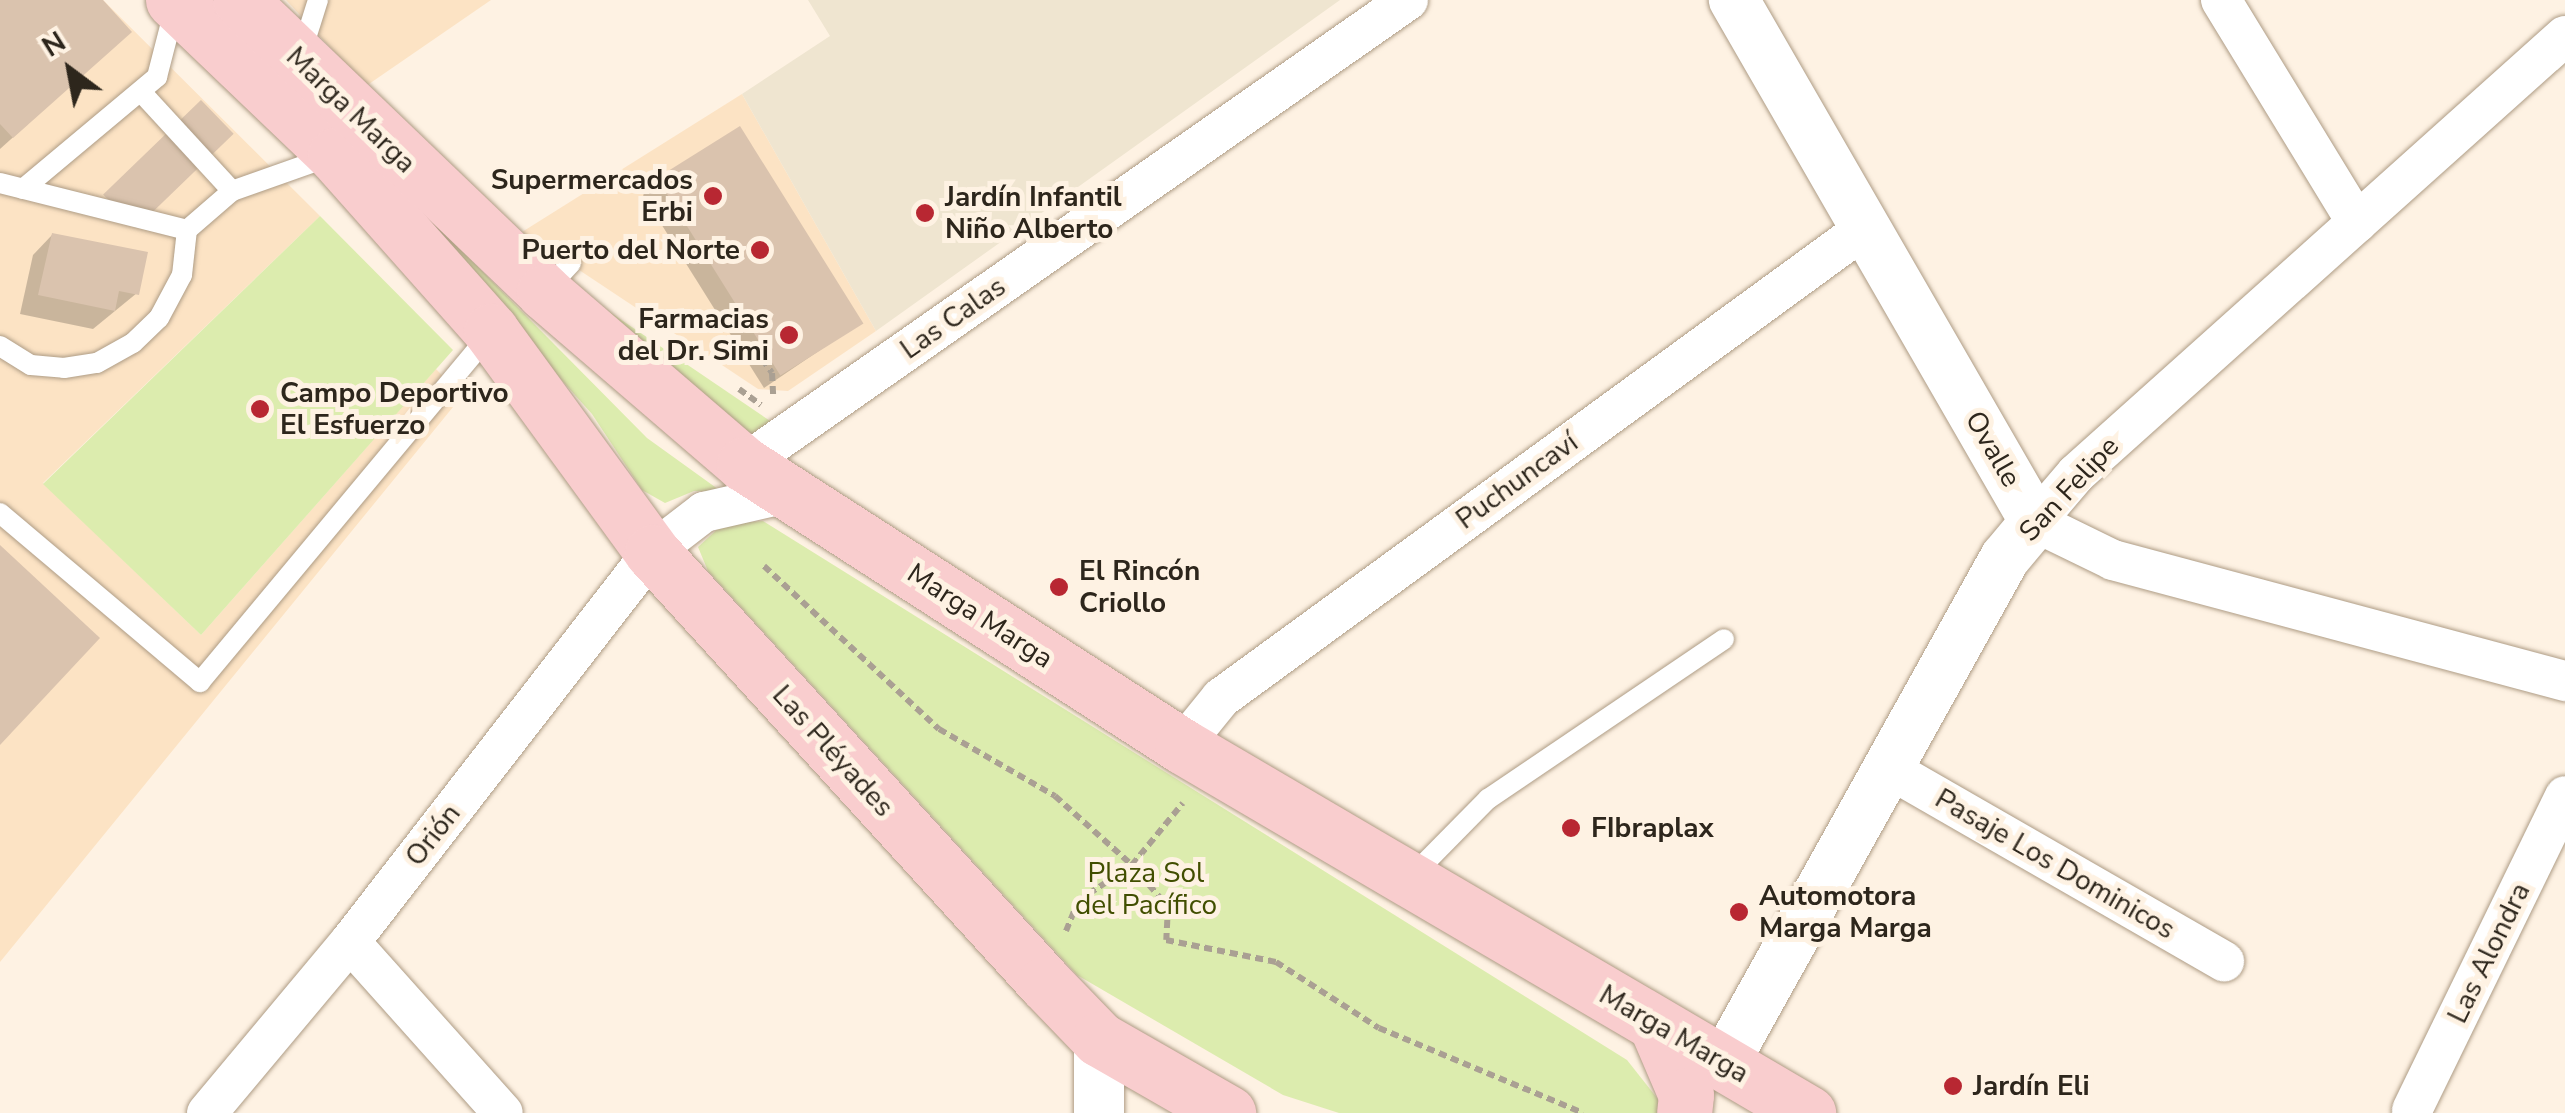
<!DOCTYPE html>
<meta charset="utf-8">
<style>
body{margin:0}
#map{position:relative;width:2565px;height:1113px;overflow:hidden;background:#fef2e3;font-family:"Nunito Sans",sans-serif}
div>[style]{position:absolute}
.built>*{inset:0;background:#fce3c4}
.education>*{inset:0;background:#efe5d0}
.green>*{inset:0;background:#dcecae}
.shadow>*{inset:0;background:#0003}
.building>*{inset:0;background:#dac3ae;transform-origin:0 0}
.path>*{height:6px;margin-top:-3px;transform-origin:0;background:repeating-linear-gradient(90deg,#aaa093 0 8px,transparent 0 13px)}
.roads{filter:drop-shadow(0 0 2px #ae9c85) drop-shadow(0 0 2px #ae9c85)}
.service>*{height:20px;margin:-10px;padding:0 10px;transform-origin:10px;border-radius:10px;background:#fff}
.minor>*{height:40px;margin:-20px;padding:0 20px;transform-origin:20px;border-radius:20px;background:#fff}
.tertiary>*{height:50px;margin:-25px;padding:0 25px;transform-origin:25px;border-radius:25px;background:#fff}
.primary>*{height:55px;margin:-27.5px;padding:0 27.5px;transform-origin:27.5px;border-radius:27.5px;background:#f9cdce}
.dots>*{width:28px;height:28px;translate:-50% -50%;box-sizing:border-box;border:5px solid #fef2e3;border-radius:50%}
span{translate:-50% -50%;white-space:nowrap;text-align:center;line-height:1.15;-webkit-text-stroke:10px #fef2e3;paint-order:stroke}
.street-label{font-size:28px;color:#2d261c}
.poi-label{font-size:28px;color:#2d261c;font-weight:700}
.right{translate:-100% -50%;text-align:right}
.left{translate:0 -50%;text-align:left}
.park-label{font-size:28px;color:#414e00}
.north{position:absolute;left:20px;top:20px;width:100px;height:100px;-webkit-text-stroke:8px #fef2e3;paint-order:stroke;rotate:328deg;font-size:28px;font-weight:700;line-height:40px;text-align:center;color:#2d261c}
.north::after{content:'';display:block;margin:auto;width:35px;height:45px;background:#2d261c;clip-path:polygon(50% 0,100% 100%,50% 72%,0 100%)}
</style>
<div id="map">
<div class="built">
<i style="clip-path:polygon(0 0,103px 0,320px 216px,43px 483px,201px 635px,436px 369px,462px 396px,0 962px)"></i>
<i style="clip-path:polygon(286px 0,491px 0,366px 86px)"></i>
<i style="clip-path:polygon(742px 94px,876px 331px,788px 391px,758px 389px,522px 232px)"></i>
</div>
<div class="education">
<i style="clip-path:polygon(808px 0,1340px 0,876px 331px,742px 94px,830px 36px)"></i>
</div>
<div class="green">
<i style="clip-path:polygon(199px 0,214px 0,647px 438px,722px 492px,694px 491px,665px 503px,642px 490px,592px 414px,455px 261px)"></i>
<i style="clip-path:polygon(320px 216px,453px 350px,201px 635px,43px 484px)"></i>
<i style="clip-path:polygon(570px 285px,782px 429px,767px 438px,740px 431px)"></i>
<i style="clip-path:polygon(763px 521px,1627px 1060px,1661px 1103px,1658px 1113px,1339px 1113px,1283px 1095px,1077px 975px,708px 571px,698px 547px,723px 524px)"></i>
</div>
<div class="shadow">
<i style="clip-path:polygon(0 0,100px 0,109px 51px,0 149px)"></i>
<i style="clip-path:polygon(659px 180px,860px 323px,764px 388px,643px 195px)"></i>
<i style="clip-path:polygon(52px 235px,137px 293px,93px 329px,20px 314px,33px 255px)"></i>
</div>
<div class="building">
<i style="clip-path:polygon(0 0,103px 0,132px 32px,13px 138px,0 124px)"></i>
<i style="left:201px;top:100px;width:47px;height:136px;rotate:46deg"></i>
<i style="left:740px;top:126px;width:233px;height:98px;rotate:58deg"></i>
<i style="clip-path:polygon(52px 233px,148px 252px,139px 295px,119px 291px,115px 311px,38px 295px)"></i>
<i style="clip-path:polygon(0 545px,100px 638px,0 745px)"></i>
</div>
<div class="path">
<i style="left:762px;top:359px;width:17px;rotate:54deg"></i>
<i style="left:772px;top:373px;width:22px;rotate:87deg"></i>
<i style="left:739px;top:389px;width:27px;rotate:36deg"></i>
<i style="left:764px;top:566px;width:239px;rotate:43deg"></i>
<i style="left:939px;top:729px;width:134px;rotate:30deg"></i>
<i style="left:1055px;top:796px;width:103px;rotate:41.9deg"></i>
<i style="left:1132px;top:865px;width:55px;rotate:49.4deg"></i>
<i style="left:1168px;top:907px;width:33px;rotate:93deg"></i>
<i style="left:1166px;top:940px;width:112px;rotate:11.3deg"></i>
<i style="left:1276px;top:962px;width:122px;rotate:32.7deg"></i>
<i style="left:1379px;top:1028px;width:221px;rotate:22.6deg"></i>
<i style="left:1066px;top:931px;width:32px;rotate:-68deg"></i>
<i style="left:1078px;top:901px;width:65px;rotate:-33.7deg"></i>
<i style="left:1132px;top:865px;width:80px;rotate:-50.6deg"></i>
</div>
<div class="roads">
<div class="service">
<i style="left:301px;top:54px;width:57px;rotate:-72.5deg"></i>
<i style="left:142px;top:93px;width:133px;rotate:47.4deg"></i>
<i style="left:0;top:183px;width:193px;rotate:14.1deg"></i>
<i style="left:23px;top:189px;width:175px;rotate:-39.9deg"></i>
<i style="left:157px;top:77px;width:68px;rotate:-75.6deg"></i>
<i style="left:187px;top:230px;width:60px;rotate:-40.9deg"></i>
<i style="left:232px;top:191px;width:102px;rotate:-19.5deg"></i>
<i style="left:545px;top:291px;width:38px;rotate:-47deg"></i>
<i style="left:0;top:346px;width:36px;rotate:32deg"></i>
<i style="left:31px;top:365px;width:33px;rotate:5deg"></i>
<i style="left:64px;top:368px;width:33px;rotate:-9deg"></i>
<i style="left:97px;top:363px;width:41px;rotate:-29.1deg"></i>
<i style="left:133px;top:343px;width:36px;rotate:-44deg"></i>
<i style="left:159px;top:318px;width:49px;rotate:-61.9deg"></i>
<i style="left:182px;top:275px;width:45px;rotate:-83.7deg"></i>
<i style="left:0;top:513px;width:262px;rotate:40.2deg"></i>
<i style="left:200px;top:682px;width:452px;rotate:-50.2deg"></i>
<i style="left:1411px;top:877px;width:110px;rotate:-45.4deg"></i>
<i style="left:1488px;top:799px;width:285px;rotate:-34.1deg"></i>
</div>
<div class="minor">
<i style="left:2221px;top:0;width:261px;rotate:58.6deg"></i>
<i style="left:2565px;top:36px;width:656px;rotate:138.15deg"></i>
<i style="left:2076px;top:474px;width:63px;rotate:130.5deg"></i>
<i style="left:2035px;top:522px;width:87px;rotate:26deg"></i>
<i style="left:2113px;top:560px;width:468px;rotate:15deg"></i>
<i style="left:744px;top:464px;width:810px;rotate:-34.95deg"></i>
<i style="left:1182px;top:746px;width:62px;rotate:-50.9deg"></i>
<i style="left:1221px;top:698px;width:796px;rotate:-36.11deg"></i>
<i style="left:1886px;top:767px;width:390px;rotate:29.9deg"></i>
<i style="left:350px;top:942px;width:229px;rotate:48.2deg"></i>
<i style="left:2412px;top:1110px;width:349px;rotate:-64deg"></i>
<i style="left:207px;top:1113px;width:223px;rotate:-50.1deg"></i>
<i style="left:350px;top:942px;width:493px;rotate:-52.2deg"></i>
<i style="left:652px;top:552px;width:66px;rotate:-37.6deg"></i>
<i style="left:704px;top:512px;width:85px;rotate:-12.9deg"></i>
</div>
<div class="tertiary">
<i style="left:1099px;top:1039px;width:74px;rotate:90deg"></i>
<i style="left:1724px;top:1063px;width:578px;rotate:-60.91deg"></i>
<i style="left:2005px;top:558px;width:47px;rotate:-50.2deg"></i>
<i style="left:2035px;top:522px;width:603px;rotate:-119.97deg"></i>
</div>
<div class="primary">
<i style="left:173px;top:0;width:224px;rotate:43.7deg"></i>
<i style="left:335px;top:155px;width:235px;rotate:48.4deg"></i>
<i style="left:491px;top:331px;width:273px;rotate:53.9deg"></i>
<i style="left:652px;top:552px;width:583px;rotate:47.64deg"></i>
<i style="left:1045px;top:983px;width:78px;rotate:46deg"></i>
<i style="left:1099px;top:1039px;width:149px;rotate:29.8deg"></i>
<i style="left:240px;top:0;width:422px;rotate:43.8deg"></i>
<i style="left:544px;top:292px;width:264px;rotate:40.7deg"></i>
<i style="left:744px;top:464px;width:521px;rotate:32.77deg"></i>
<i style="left:1182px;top:746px;width:726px;rotate:30.38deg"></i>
<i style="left:1656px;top:1025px;width:76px;rotate:66.8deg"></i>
<i style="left:1686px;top:1095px;width:18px;rotate:96deg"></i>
</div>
</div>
<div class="dots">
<i style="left:713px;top:196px;background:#b82732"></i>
<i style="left:925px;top:213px;background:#b82732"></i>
<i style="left:760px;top:250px;background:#b82732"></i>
<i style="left:789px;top:335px;background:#b82732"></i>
<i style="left:260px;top:409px;background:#b82732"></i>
<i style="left:1059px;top:587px;background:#b82732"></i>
<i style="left:1571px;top:828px;background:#b82732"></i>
<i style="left:1739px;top:912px;background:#b82732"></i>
<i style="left:1953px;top:1086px;background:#b82732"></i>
</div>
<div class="street-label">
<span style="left:351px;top:110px;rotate:44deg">Marga Marga</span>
<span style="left:953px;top:318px;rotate:-35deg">Las Calas</span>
<span style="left:1993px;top:449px;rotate:60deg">Ovalle</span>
<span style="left:1517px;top:481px;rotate:-36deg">Puchuncaví</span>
<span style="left:2069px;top:489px;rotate:-47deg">San Felipe</span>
<span style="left:980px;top:616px;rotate:33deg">Marga Marga</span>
<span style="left:833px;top:751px;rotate:48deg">Las Pléyades</span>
<span style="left:433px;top:835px;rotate:-52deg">Orión</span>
<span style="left:2055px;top:864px;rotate:30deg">Pasaje Los Dominicos</span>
<span style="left:2489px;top:953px;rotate:-64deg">Las Alondra</span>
<span style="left:1674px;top:1034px;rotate:30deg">Marga Marga</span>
</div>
<div class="poi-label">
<span class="right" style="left:693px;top:196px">Supermercados<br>Erbi</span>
<span class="left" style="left:945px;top:213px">Jardín Infantil<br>Niño Alberto</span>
<span class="right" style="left:740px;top:250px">Puerto del Norte</span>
<span class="right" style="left:769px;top:335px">Farmacias<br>del Dr. Simi</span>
<span class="left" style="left:280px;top:409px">Campo Deportivo<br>El Esfuerzo</span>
<span class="left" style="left:1079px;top:587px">El Rincón<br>Criollo</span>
<span class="left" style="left:1591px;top:828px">FIbraplax</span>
<span class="left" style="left:1759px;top:912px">Automotora<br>Marga Marga</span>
<span class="left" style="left:1973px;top:1086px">Jardín Eli</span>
</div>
<div class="park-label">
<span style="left:1146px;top:889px">Plaza Sol<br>del Pacífico</span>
</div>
<div class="north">N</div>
</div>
